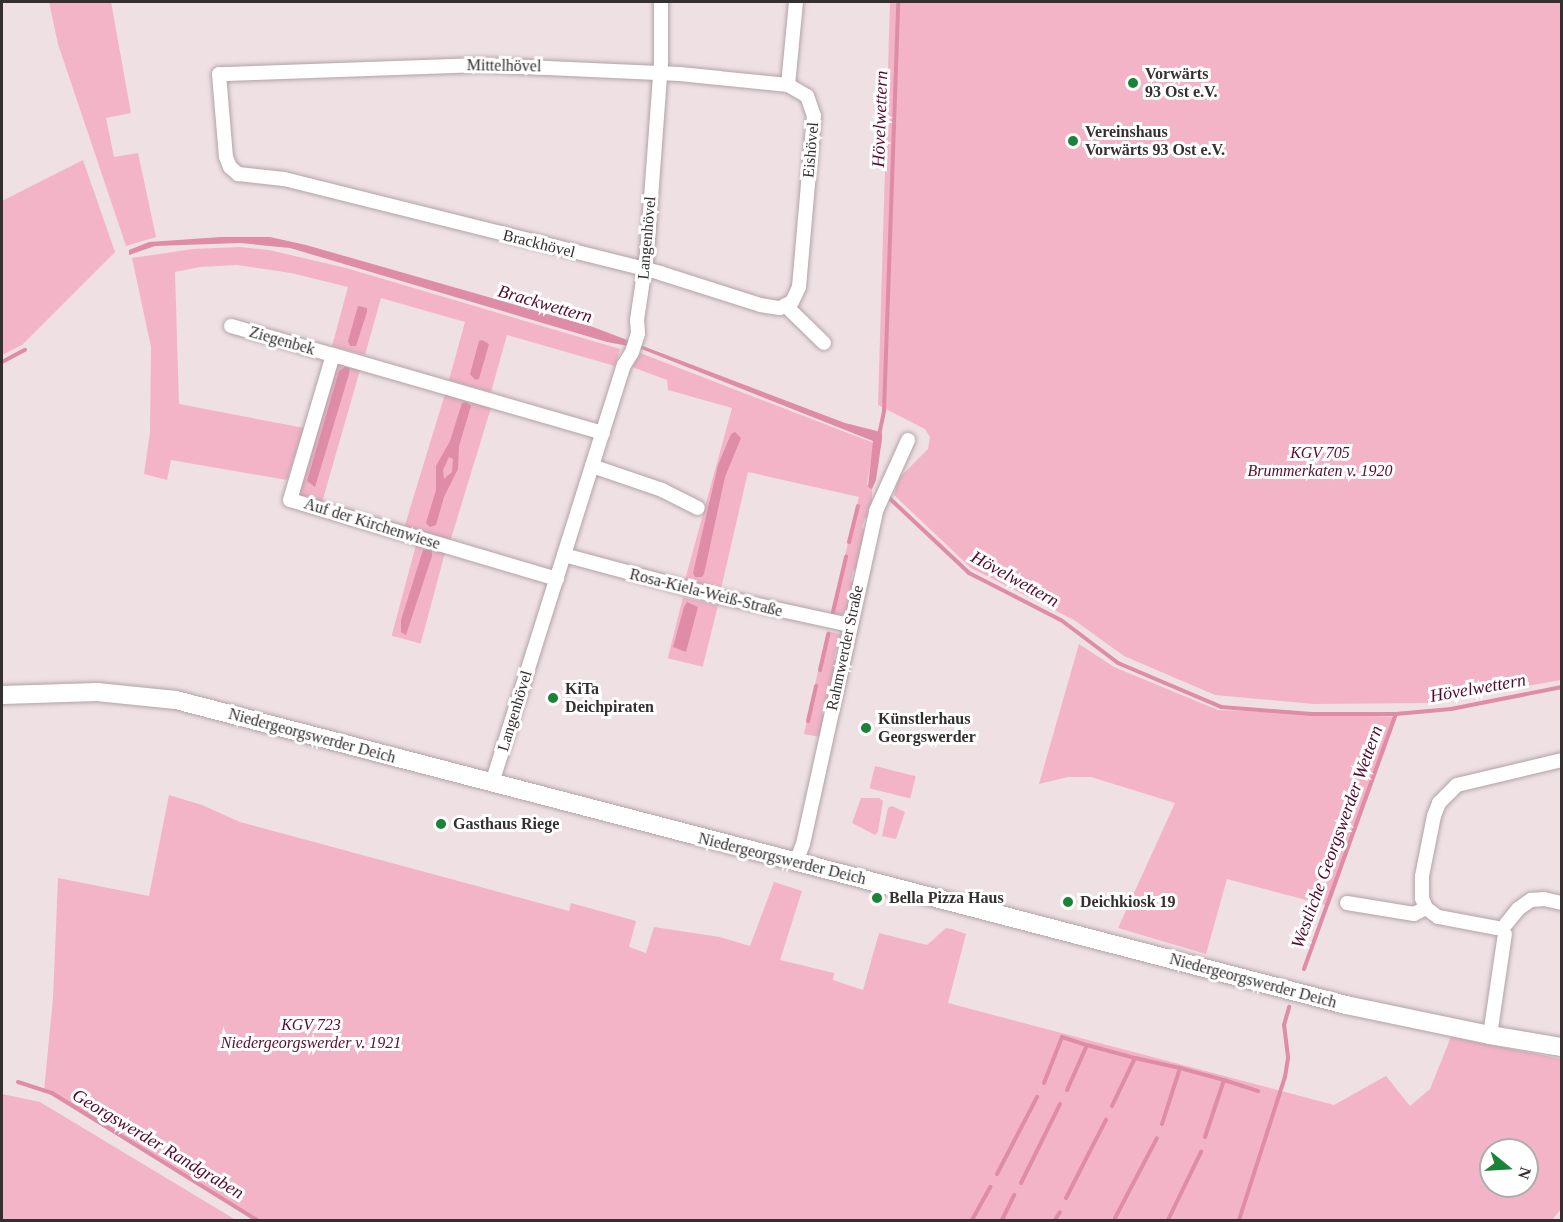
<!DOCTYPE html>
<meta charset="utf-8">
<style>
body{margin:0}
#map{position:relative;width:1563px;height:1222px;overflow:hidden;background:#efe0e4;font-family:"Times New Roman",serif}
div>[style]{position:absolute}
.green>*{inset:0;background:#f3b4c8;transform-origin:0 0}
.water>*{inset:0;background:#de8ca8}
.stream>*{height:4px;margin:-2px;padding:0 2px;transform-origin:2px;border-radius:2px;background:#de8ca8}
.roads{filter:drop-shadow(0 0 2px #b1a3a7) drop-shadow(0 0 2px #b1a3a7)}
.minor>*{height:14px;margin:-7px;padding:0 7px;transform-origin:7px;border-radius:7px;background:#fff}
.tertiary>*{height:18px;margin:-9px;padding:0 9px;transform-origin:9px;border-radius:9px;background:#fff}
.dots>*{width:16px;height:16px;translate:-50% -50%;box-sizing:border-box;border:3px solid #fff;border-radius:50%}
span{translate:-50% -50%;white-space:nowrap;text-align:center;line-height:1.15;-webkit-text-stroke:6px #fff;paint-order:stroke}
.street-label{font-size:16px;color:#342f30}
.poi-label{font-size:16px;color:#342f30;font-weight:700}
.left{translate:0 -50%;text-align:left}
.park-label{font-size:16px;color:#560d2f;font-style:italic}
.water-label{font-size:18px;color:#53092d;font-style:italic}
.frame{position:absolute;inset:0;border:3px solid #342f30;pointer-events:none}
.north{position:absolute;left:1479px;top:1138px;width:60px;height:60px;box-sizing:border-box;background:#fff;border:2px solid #aeacac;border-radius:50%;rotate:108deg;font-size:16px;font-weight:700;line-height:24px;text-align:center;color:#342f30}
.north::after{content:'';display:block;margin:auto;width:21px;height:27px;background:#198338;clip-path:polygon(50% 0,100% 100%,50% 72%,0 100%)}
</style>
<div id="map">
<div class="green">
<i style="clip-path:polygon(49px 2px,111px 2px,131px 113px,106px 118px,114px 157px,138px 153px,156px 237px,126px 246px,58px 44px)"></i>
<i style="clip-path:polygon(890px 2px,1561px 2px,1561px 680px,1432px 703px,1314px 704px,1215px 695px,1124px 656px,1074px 620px,971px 568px,894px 495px,899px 478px,928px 449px,930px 437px,925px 429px,878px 405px)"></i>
<i style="clip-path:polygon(83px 160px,115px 252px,22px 345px,2px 355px,2px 201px)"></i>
<i style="clip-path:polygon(240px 247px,269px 250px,346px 268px,620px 349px,615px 366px,507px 335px,491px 392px,449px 380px,465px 322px,381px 298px,365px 355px,332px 346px,348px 287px,291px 273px,237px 265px,200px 267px,175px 272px,179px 404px,304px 428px,287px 480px,171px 460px,167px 480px,144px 474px,150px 432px,151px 347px,132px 258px,193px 249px)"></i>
<i style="clip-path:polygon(640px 353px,874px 443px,867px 484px,872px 489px,872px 504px,870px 516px,865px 518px,862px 527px,866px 532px,859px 567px,853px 571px,851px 580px,855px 585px,848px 615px,831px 614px,859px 497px,748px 472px,721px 589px,685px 580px,732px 408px,668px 390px,667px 380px,632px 367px)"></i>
<i style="left:336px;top:363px;width:25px;height:138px;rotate:16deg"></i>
<i style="left:445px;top:394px;width:48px;height:139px;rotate:17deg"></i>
<i style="left:416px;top:545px;width:30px;height:94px;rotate:15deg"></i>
<i style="left:683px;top:597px;width:36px;height:63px;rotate:14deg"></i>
<i style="clip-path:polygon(827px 631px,844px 635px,841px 647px,836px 649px,834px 659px,837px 663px,828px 702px,823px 704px,822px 714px,825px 717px,820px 737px,804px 734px)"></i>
<i style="clip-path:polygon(1079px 644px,1114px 667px,1218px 710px,1397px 717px,1329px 906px,1227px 879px,1206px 954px,1118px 928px,1175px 803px,1091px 777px,1068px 777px,1039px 784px)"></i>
<i style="left:875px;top:766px;width:42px;height:23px;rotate:14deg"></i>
<i style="clip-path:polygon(evenodd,169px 795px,202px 805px,240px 822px,569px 911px,571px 903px,636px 921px,629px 947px,646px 953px,654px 927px,720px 937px,750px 946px,774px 882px,802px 891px,780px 960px,834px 973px,833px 980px,863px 990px,879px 933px,927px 945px,946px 928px,952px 929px,966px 934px,948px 1003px,1334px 1105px,1386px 1076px,1410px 1106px,1430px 1089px,1451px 1037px,1561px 1059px,1561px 1209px,1552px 1220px,257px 1220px,44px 1091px,53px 998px,58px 878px,149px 896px,169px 795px,1491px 1150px,1527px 1150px,1527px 1186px,1491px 1186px,1491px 1150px)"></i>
<i style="clip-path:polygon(861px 798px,879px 798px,883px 801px,878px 832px,875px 835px,852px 823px)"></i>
<i style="clip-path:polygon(892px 806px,905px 812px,896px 839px,882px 836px,888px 808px)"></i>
<i style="clip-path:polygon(2px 1094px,40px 1102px,236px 1220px,2px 1220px)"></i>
</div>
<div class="water">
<i style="clip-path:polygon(221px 237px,270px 237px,306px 245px,593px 327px,845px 423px,877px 431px,882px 433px,882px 439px,876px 480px,872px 489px,868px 487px,873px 441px,639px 348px,607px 342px,290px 248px,240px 243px,155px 246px,129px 255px,129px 250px,149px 242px)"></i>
<i style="clip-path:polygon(358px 306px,367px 308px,367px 312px,356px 346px,350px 346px,348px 341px)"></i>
<i style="clip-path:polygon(482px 340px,489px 344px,479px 379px,475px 380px,470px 374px,479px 341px)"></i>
<i style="clip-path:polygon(345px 367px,350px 368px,349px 374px,315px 487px,307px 481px,339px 371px)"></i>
<i style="clip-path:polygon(evenodd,466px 402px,471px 406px,459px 446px,458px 469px,444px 497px,436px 525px,430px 527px,426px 523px,436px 490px,436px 466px,450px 441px,462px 403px,466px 402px,449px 457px,453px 459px,452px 472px,444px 479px,443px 470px,449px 457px)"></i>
<i style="clip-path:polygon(735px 432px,741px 438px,725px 477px,704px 574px,702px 577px,695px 577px,693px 573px,718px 465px,731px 434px)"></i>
<i style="clip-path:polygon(429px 549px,432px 551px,432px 556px,406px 635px,401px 632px,401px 620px,423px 550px)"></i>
<i style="clip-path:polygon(687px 602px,698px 607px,686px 652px,673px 647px,684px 607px)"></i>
</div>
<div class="stream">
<i style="left:2px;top:362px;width:26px;rotate:-28deg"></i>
<i style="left:879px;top:435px;width:25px;rotate:-78deg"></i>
<i style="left:884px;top:411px;width:409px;rotate:-88deg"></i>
<i style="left:886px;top:495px;width:114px;rotate:43.2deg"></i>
<i style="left:969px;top:573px;width:103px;rotate:27.1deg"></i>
<i style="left:1061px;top:620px;width:71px;rotate:37deg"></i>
<i style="left:1118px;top:663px;width:112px;rotate:23.1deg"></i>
<i style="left:1221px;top:707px;width:91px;rotate:4.4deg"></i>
<i style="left:1312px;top:714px;width:84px"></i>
<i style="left:1396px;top:714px;width:55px;rotate:-5.2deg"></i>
<i style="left:1451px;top:709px;width:113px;rotate:-11.2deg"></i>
<i style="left:849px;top:542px;width:37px;rotate:-76deg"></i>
<i style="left:833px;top:612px;width:57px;rotate:-76.7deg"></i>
<i style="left:820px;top:670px;width:37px;rotate:-77deg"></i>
<i style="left:808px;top:721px;width:36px;rotate:-77deg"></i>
<i style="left:1304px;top:969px;width:271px;rotate:-70.2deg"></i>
<i style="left:18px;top:1082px;width:36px;rotate:18deg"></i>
<i style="left:52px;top:1093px;width:241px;rotate:31.8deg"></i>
<i style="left:1044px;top:1083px;width:49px;rotate:-68.6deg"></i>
<i style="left:1062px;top:1037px;width:26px;rotate:18deg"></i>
<i style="left:1067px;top:1090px;width:49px;rotate:-66deg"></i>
<i style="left:1087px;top:1045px;width:50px;rotate:15.2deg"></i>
<i style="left:1112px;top:1106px;width:53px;rotate:-64.4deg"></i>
<i style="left:1135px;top:1058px;width:46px;rotate:12.5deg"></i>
<i style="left:1162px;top:1124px;width:59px;rotate:-72.2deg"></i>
<i style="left:1180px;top:1068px;width:46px;rotate:15.3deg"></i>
<i style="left:1205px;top:1137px;width:60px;rotate:-71.6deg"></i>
<i style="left:1224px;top:1080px;width:36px;rotate:18deg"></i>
<i style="left:997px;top:1174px;width:87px;rotate:-62.5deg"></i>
<i style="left:1021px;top:1183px;width:88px;rotate:-63.7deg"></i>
<i style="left:1066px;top:1198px;width:88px;rotate:-62.9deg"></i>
<i style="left:1115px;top:1218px;width:90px;rotate:-62.3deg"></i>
<i style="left:972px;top:1220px;width:38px;rotate:-61deg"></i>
<i style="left:1002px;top:1220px;width:28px;rotate:-64deg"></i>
<i style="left:1055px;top:1220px;width:9px;rotate:-58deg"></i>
<i style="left:1168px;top:1220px;width:76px;rotate:-64.1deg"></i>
<i style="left:1239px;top:1220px;width:150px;rotate:-72.2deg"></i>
<i style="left:1285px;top:1077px;width:20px;rotate:-81deg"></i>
<i style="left:1288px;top:1057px;width:32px;rotate:-97deg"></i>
<i style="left:1284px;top:1025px;width:19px;rotate:-74deg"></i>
</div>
<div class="roads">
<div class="minor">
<i style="left:788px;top:85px;width:109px;rotate:-174.2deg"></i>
<i style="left:680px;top:74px;width:199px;rotate:-177.4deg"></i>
<i style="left:481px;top:65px;width:262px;rotate:178deg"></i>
<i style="left:219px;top:74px;width:83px;rotate:85.2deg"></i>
<i style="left:226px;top:157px;width:11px;rotate:68deg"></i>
<i style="left:230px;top:167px;width:11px;rotate:41deg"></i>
<i style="left:238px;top:174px;width:46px;rotate:6.2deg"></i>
<i style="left:284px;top:179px;width:388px;rotate:14deg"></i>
<i style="left:660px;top:273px;width:105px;rotate:17.7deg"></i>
<i style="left:760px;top:305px;width:20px;rotate:9deg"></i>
<i style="left:780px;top:308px;width:13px;rotate:-27deg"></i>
<i style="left:792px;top:302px;width:17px;rotate:-65deg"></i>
<i style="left:799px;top:287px;width:172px;rotate:-85deg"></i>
<i style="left:814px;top:116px;width:21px;rotate:-109deg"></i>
<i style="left:807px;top:96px;width:22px;rotate:-150deg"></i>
<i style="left:788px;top:85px;width:83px;rotate:-84.5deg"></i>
<i style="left:786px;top:306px;width:53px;rotate:44.2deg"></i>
<i style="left:231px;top:326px;width:106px;rotate:15.9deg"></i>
<i style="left:592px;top:466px;width:74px;rotate:18.9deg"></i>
<i style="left:662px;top:490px;width:40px;rotate:26.6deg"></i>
<i style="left:564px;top:555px;width:153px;rotate:15.1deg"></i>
<i style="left:712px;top:595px;width:141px;rotate:12.3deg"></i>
<i style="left:557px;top:579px;width:278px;rotate:-163.5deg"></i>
<i style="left:290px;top:500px;width:151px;rotate:-73.5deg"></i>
<i style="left:333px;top:355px;width:281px;rotate:16.1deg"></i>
<i style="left:492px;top:783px;width:438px;rotate:-72.5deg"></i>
<i style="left:624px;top:365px;width:15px;rotate:-58deg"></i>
<i style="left:632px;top:352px;width:20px;rotate:-72deg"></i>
<i style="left:638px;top:333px;width:13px;rotate:-94deg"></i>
<i style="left:637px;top:320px;width:68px;rotate:-81.5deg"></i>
<i style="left:647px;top:253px;width:193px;rotate:-85.8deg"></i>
<i style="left:661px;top:61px;width:59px;rotate:-90deg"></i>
<i style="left:796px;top:862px;width:19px;rotate:-69deg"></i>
<i style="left:803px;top:844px;width:341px;rotate:-77.6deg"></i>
<i style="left:876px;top:511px;width:78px;rotate:-65.7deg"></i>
<i style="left:1347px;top:903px;width:68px;rotate:9.3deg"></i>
<i style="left:1414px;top:914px;width:13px;rotate:-27deg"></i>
<i style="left:1506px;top:924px;width:19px;rotate:-51deg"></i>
<i style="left:1518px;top:909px;width:16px;rotate:-35deg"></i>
<i style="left:1531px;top:900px;width:13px;rotate:-4deg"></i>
<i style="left:1544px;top:899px;width:18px;rotate:13deg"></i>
<i style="left:1497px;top:928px;width:60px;rotate:-169.4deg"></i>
<i style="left:1438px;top:917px;width:15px;rotate:-143deg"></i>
<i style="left:1426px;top:908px;width:11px;rotate:-112deg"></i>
<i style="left:1422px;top:898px;width:22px;rotate:-90deg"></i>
<i style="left:1422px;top:876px;width:61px;rotate:-78.7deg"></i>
<i style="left:1434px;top:816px;width:14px;rotate:-69deg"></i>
<i style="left:1439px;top:803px;width:25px;rotate:-45deg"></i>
<i style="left:1457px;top:785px;width:108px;rotate:-13.4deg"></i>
<i style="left:1490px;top:1035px;width:102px;rotate:-81.6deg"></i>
</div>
<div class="tertiary">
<i style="left:2px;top:695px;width:95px;rotate:-1.8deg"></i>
<i style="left:97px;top:692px;width:79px;rotate:5.8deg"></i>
<i style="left:176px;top:700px;width:1209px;rotate:14.61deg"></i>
<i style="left:1346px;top:1005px;width:147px;rotate:11.8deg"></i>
<i style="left:1490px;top:1035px;width:73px;rotate:9.5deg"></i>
</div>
</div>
<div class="dots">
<i style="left:1133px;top:83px;background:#198338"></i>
<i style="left:1073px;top:141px;background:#198338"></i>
<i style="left:553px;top:698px;background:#198338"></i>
<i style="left:866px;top:728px;background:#198338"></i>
<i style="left:441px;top:824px;background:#198338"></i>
<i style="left:877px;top:898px;background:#198338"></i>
<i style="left:1068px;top:902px;background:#198338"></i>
</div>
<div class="street-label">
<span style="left:504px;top:66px;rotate:1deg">Mittelhövel</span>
<span style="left:811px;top:150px;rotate:-85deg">Eishövel</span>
<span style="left:647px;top:238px;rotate:-85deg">Langenhövel</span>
<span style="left:539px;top:244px;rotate:14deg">Brackhövel</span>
<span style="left:282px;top:341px;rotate:16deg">Ziegenbek</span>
<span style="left:372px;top:524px;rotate:17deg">Auf der Kirchenwiese</span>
<span style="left:706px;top:593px;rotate:14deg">Rosa-Kiela-Weiß-Straße</span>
<span style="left:845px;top:648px;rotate:-78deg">Rahmwerder Straße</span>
<span style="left:515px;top:711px;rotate:-73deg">Langenhövel</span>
<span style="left:312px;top:736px;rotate:15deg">Niedergeorgswerder Deich</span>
<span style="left:782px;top:859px;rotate:14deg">Niedergeorgswerder Deich</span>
<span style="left:1253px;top:981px;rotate:15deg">Niedergeorgswerder Deich</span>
</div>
<div class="poi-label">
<span class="left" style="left:1145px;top:83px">Vorwärts<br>93 Ost e.V.</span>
<span class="left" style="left:1085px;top:141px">Vereinshaus<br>Vorwärts 93 Ost e.V.</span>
<span class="left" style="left:565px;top:698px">KiTa<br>Deichpiraten</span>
<span class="left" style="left:878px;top:728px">Künstlerhaus<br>Georgswerder</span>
<span class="left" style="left:453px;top:824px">Gasthaus Riege</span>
<span class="left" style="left:889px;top:898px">Bella Pizza Haus</span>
<span class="left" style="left:1080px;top:902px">Deichkiosk 19</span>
</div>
<div class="park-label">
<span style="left:1320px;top:462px">KGV 705<br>Brummerkaten v. 1920</span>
<span style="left:311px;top:1034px">KGV 723<br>Niedergeorgswerder v. 1921</span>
</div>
<div class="water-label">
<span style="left:880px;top:119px;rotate:-88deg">Hövelwettern</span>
<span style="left:545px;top:304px;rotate:16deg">Brackwettern</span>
<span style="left:1015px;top:579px;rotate:29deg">Hövelwettern</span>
<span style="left:1478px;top:688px;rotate:-10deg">Hövelwettern</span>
<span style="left:1337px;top:837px;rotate:-70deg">Westliche Georgswerder Wettern</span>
<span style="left:158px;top:1144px;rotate:31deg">Georgswerder Randgraben</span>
</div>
<div class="frame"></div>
<div class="north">N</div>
</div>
